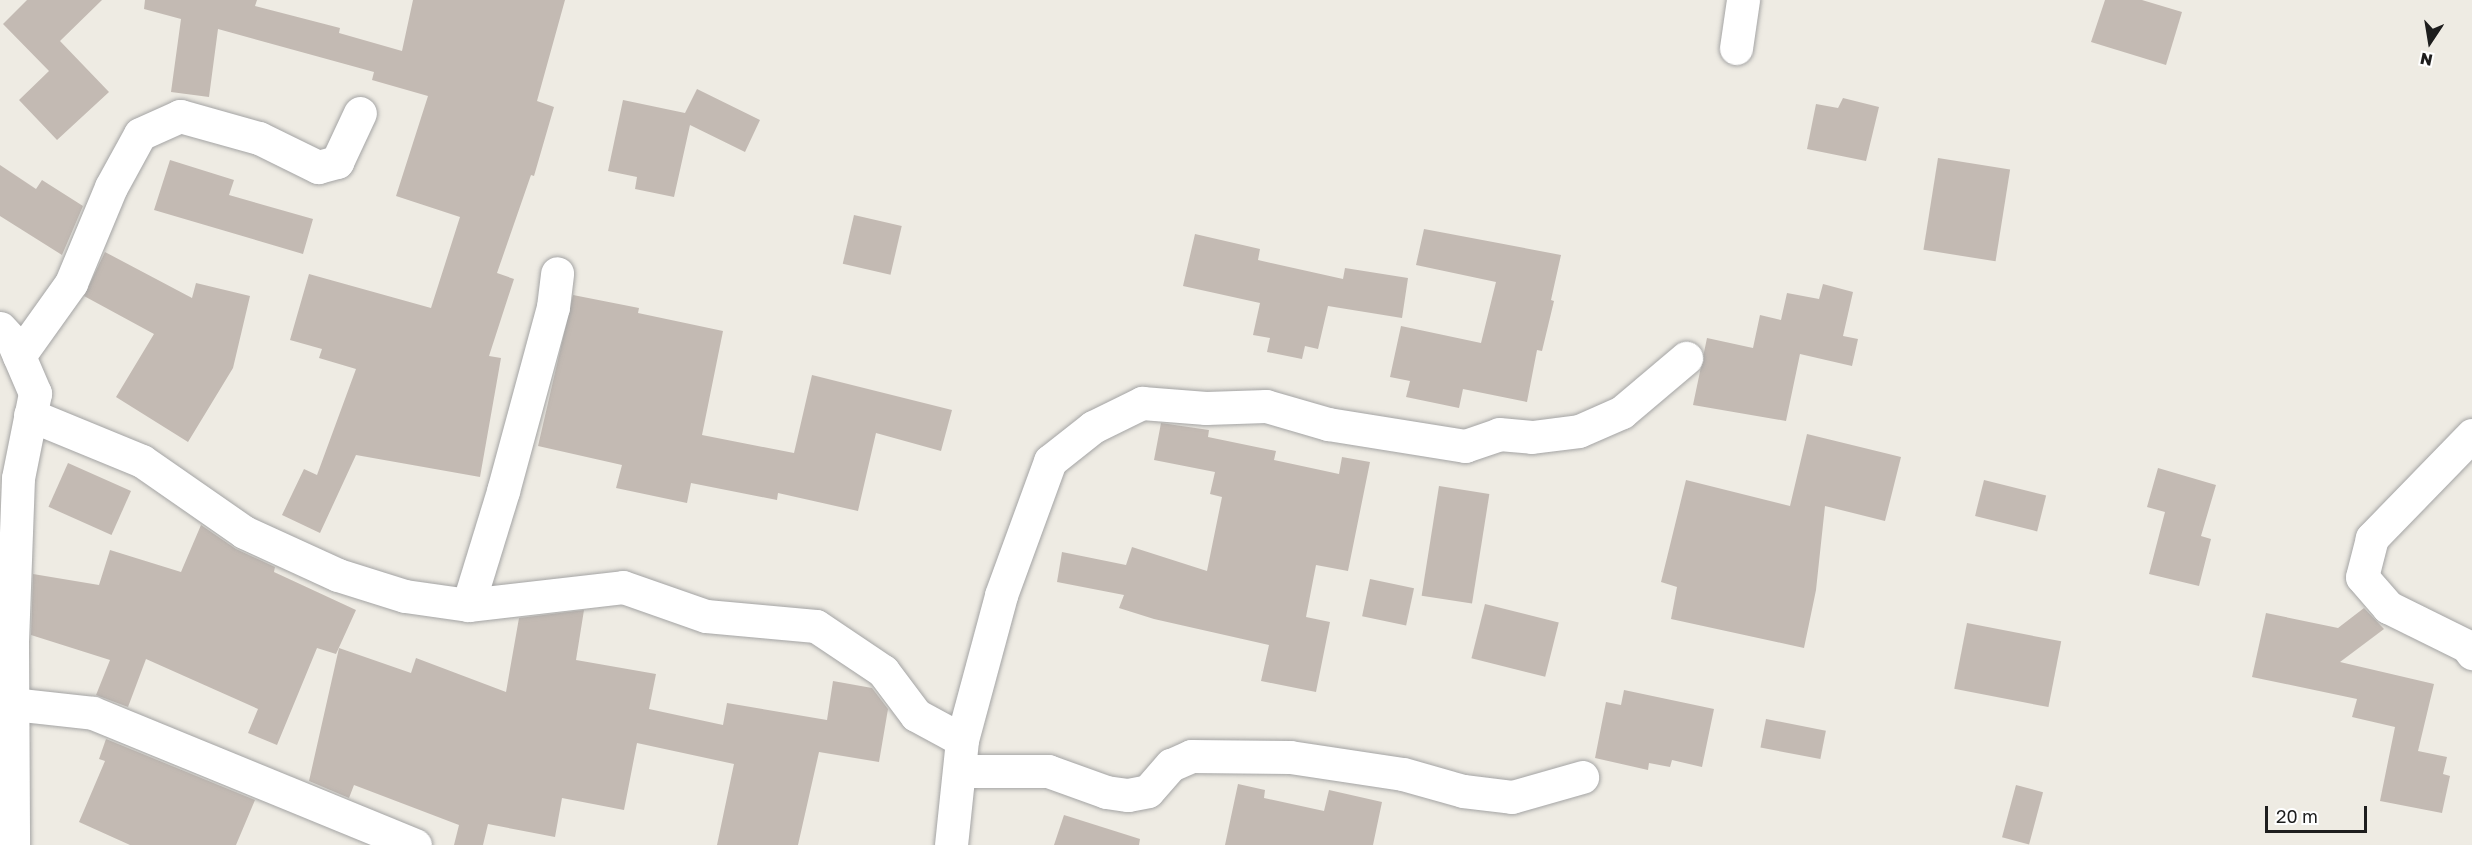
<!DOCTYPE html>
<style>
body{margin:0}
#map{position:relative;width:2472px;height:845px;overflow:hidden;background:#eeebe3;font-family:"Golos Text",sans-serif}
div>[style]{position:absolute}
.building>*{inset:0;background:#c3bab3;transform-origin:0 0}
.roads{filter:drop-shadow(0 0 2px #a4a4a4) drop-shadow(0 0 2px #a4a4a4)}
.street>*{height:33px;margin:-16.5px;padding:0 16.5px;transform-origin:16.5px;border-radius:16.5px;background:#fff}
span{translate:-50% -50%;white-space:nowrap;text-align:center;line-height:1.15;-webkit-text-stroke:4.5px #fff;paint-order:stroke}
.north{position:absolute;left:2400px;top:12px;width:60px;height:60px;-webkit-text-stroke:4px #fff;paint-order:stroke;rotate:192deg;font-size:16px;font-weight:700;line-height:24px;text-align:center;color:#1d1d1d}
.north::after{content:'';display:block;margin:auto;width:21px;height:27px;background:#1d1d1d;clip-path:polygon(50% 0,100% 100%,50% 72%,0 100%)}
.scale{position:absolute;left:2265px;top:806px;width:102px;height:27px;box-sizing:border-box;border:3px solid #1d1d1d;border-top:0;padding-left:8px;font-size:18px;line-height:21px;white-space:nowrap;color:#1d1d1d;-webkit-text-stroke:4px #fff;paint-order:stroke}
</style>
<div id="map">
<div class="building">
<i style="clip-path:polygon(27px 0,102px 0,60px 41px,109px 92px,57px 140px,19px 100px,49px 71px,3px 24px)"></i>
<i style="clip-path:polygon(145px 0,257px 0,255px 6px,340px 28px,339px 33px,402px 51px,413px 0,565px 0,537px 101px,554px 107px,534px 176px,531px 175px,497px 273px,514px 279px,489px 356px,501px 358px,480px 477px,356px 455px,320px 533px,282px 515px,304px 469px,317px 475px,356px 369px,319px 358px,322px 349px,290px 340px,309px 274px,431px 308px,460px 217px,396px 196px,428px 96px,372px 80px,374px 72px,218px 29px,209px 97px,171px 92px,181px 19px,144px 9px)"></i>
<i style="clip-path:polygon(2105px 0,2142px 0,2182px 12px,2166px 65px,2091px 42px)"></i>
<i style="clip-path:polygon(697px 89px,760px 120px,745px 152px,690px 125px,674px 197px,635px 189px,637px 177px,608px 171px,623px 100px,685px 113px)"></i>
<i style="clip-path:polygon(1843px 98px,1879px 107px,1866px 161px,1807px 149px,1816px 104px,1838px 108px)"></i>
<i style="left:1938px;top:158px;width:73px;height:93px;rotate:9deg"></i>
<i style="clip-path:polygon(170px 160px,234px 180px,229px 195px,313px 219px,303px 254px,154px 210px)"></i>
<i style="clip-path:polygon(0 165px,36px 189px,42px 180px,83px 206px,62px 255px,0 216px)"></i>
<i style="left:854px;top:215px;width:49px;height:50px;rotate:13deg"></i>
<i style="clip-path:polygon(1424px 229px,1561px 255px,1551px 300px,1554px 301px,1542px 351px,1537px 350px,1527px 402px,1463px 389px,1459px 408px,1406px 397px,1410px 381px,1390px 377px,1401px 326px,1481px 343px,1496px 282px,1416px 265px)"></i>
<i style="clip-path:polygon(1195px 234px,1260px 249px,1258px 260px,1343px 279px,1345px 268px,1408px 278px,1402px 318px,1328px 306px,1318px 349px,1305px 346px,1302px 359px,1267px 352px,1270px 338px,1253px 335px,1260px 303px,1183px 286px)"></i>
<i style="clip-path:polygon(105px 252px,192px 298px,196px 283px,250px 296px,233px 368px,188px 442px,116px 397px,154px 334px,84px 296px)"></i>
<i style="clip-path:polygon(1823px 284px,1853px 292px,1843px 336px,1858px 339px,1852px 366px,1800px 354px,1786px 421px,1693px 405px,1707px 338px,1753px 348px,1760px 315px,1781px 320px,1787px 293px,1819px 299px)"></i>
<i style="clip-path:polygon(573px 295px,639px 308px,638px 313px,723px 331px,702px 435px,794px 453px,812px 375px,952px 410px,941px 451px,876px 433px,858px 511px,778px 493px,777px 500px,691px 483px,687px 503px,616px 488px,622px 465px,538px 446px)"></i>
<i style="clip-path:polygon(1161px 423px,1209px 430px,1208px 437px,1276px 451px,1274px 460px,1339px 474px,1342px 457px,1370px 462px,1348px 571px,1316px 565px,1306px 617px,1330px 622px,1316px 692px,1261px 681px,1269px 645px,1154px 619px,1119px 608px,1124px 595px,1057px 582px,1062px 552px,1126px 565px,1132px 547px,1207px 571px,1222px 497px,1210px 494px,1215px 472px,1154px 460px)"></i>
<i style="clip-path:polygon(1807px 434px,1901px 457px,1885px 521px,1825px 506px,1816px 590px,1804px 648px,1671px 619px,1677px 587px,1661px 582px,1686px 480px,1790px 506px)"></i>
<i style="left:68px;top:463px;width:69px;height:48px;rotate:24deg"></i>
<i style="clip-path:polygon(2158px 468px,2216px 485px,2201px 536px,2211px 539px,2199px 586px,2149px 574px,2165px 512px,2147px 507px)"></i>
<i style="left:1984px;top:480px;width:64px;height:37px;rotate:14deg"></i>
<i style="left:1439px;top:486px;width:51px;height:111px;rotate:9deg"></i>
<i style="clip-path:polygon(201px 525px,236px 549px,275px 567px,274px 572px,356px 610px,336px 654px,317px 648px,277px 745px,248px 733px,258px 709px,146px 659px,128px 707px,96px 695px,110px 660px,31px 635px,33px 574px,99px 585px,110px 550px,181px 572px)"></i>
<i style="left:1370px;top:579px;width:45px;height:38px;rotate:12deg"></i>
<i style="left:1485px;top:604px;width:76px;height:56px;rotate:14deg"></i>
<i style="clip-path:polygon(2364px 608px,2384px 629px,2340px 662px,2434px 684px,2418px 751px,2447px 757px,2443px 774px,2450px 776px,2442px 813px,2380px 801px,2395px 727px,2352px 717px,2357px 699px,2252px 677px,2266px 613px,2338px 628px)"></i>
<i style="clip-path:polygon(584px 610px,576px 660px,656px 674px,649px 709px,723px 725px,727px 703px,827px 720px,833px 681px,872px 688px,888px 709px,879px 762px,819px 752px,798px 845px,717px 845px,734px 764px,637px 743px,624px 810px,562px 798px,555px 837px,488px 824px,483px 845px,454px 845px,459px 825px,354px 785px,349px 798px,309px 781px,339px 648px,411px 673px,416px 658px,506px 692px,519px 618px)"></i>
<i style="left:1967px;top:623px;width:96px;height:67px;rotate:11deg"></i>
<i style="clip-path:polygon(1624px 690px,1714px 709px,1702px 767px,1672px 760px,1670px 767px,1649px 763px,1648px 770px,1595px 758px,1606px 702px,1621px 705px)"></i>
<i style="left:1766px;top:719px;width:61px;height:29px;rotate:11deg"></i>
<i style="clip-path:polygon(106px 739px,255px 800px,236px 845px,130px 845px,79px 822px,105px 761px,99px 759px)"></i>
<i style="clip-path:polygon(1238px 784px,1265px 790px,1264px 798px,1324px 811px,1329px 790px,1382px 802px,1373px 845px,1225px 845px)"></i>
<i style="left:2016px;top:785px;width:28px;height:54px;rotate:15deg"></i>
<i style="clip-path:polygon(1064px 815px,1140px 839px,1139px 845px,1054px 845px)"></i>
</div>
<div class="roads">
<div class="street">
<i style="left:1736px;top:48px;width:49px;rotate:-81.7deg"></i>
<i style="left:0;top:328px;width:19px;rotate:47deg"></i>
<i style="left:13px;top:342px;width:56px;rotate:66.7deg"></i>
<i style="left:35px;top:393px;width:87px;rotate:101.3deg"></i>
<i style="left:18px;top:478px;width:162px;rotate:92.1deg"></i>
<i style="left:12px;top:640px;width:205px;rotate:89.7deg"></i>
<i style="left:19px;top:356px;width:90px;rotate:-54.5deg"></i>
<i style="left:71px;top:283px;width:104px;rotate:-67.4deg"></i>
<i style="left:111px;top:187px;width:60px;rotate:-61.3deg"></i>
<i style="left:140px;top:134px;width:44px;rotate:-24.2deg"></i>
<i style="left:180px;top:116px;width:82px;rotate:15.6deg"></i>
<i style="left:259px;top:138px;width:66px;rotate:26.2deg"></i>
<i style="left:318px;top:167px;width:20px;rotate:-15deg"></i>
<i style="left:337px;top:162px;width:54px;rotate:-64.9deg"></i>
<i style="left:30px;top:415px;width:121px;rotate:22.3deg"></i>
<i style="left:142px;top:461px;width:124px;rotate:34.8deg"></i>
<i style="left:244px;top:532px;width:103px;rotate:24.6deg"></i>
<i style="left:338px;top:575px;width:70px;rotate:17.4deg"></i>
<i style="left:405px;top:596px;width:64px;rotate:8.1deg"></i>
<i style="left:468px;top:605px;width:156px;rotate:-6.6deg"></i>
<i style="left:623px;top:587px;width:88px;rotate:19.3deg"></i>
<i style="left:706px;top:616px;width:110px;rotate:5.2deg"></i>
<i style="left:816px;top:626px;width:81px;rotate:33.9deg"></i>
<i style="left:883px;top:671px;width:55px;rotate:53.1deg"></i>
<i style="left:916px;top:715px;width:52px;rotate:28.5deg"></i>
<i style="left:2472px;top:435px;width:144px;rotate:134.2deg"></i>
<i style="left:2372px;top:538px;width:40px;rotate:104.4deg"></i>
<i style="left:2362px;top:577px;width:40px;rotate:49deg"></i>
<i style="left:2388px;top:607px;width:88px;rotate:26.3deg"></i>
<i style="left:2467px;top:646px;width:9px;rotate:54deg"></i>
<i style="left:468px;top:605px;width:119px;rotate:-72.9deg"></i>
<i style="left:503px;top:491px;width:191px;rotate:-74.8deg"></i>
<i style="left:553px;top:307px;width:34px;rotate:-83deg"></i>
<i style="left:12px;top:704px;width:81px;rotate:6.3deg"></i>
<i style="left:93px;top:713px;width:348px;rotate:22.3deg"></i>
<i style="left:961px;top:771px;width:87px"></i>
<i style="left:1048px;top:771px;width:62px;rotate:19.9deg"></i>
<i style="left:1106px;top:792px;width:22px;rotate:8deg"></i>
<i style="left:1128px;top:795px;width:20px;rotate:-11deg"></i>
<i style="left:1148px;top:791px;width:35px;rotate:-49deg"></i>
<i style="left:1171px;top:765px;width:22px;rotate:-24deg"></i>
<i style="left:1191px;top:756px;width:99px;rotate:0.6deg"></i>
<i style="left:1290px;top:757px;width:114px;rotate:8.6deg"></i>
<i style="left:1403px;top:774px;width:62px;rotate:15.8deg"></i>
<i style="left:1463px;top:791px;width:49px;rotate:7deg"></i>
<i style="left:1512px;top:797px;width:73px;rotate:-15.9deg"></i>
<i style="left:951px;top:845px;width:106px;rotate:-84deg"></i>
<i style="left:962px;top:740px;width:150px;rotate:-74.9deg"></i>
<i style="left:1001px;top:595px;width:143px;rotate:-69.9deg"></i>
<i style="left:1050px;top:461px;width:55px;rotate:-38.3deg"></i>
<i style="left:1093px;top:427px;width:55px;rotate:-26.1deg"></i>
<i style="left:1142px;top:403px;width:64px;rotate:4.5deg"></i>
<i style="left:1206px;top:408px;width:60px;rotate:-1.9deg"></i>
<i style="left:1266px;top:406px;width:65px;rotate:16.2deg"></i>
<i style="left:1328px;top:424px;width:139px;rotate:9.1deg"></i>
<i style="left:1465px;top:446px;width:36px;rotate:-19deg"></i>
<i style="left:1499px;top:434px;width:33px;rotate:5deg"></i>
<i style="left:1532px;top:437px;width:47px;rotate:-7.3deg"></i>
<i style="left:1579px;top:431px;width:47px;rotate:-23.8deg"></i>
<i style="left:1622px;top:412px;width:84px;rotate:-40.2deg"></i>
</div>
</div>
<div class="north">N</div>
<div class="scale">20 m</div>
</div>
